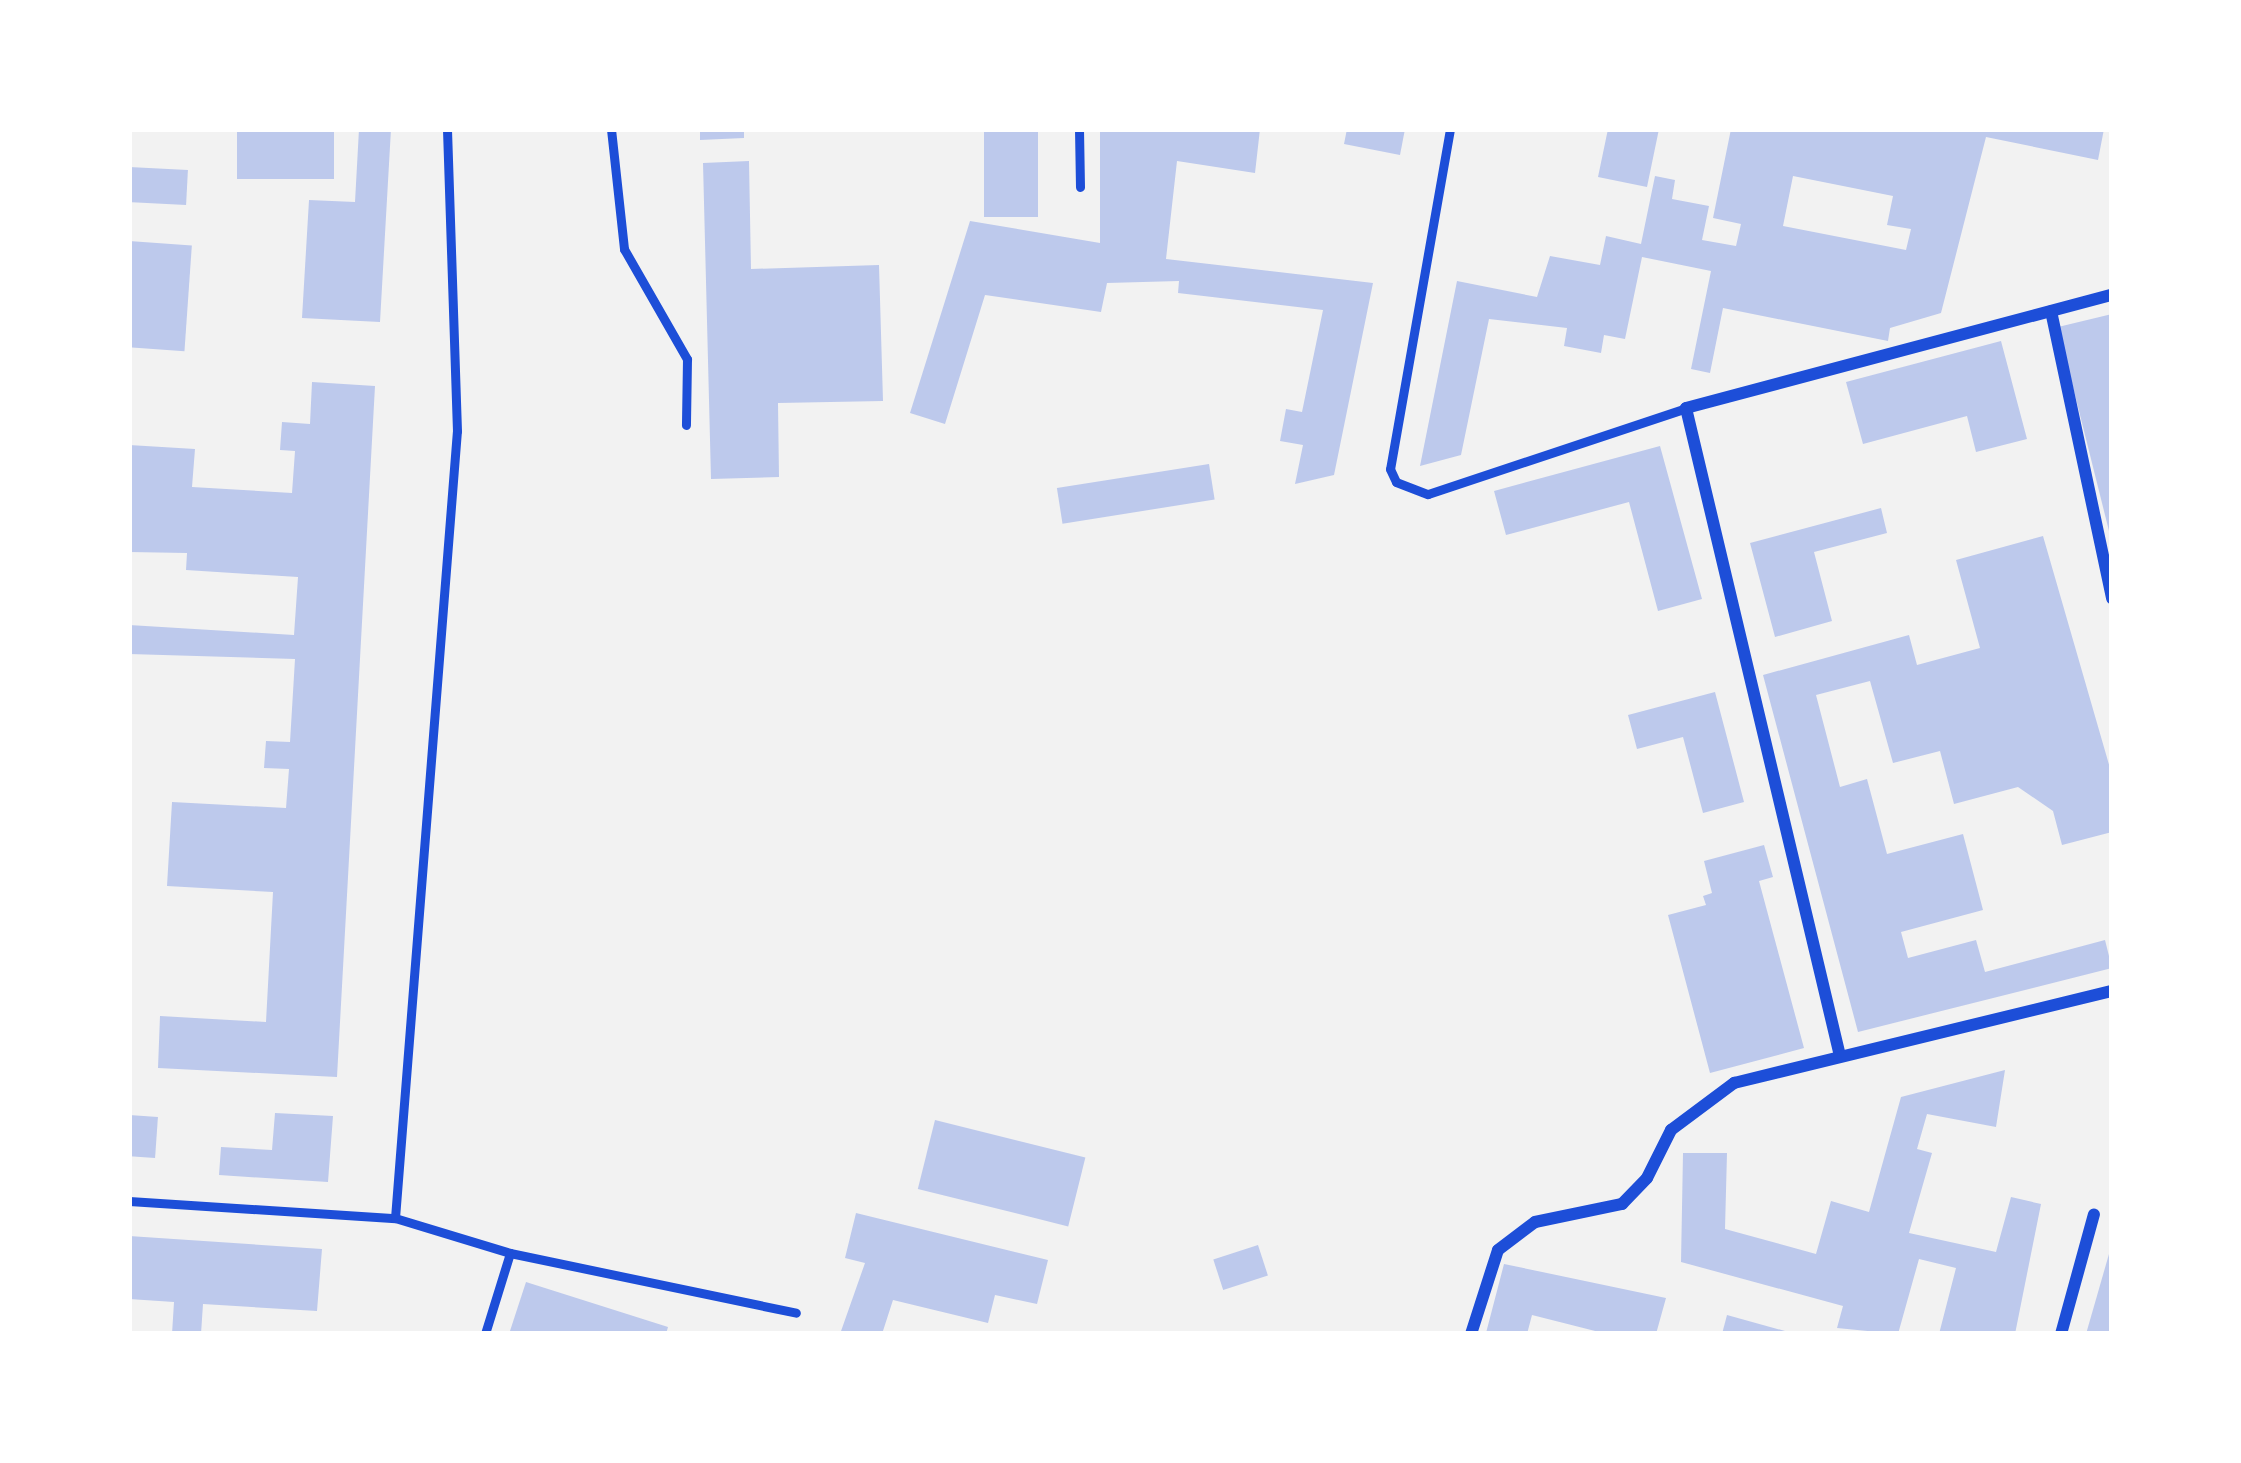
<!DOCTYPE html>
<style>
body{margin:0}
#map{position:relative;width:2241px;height:1463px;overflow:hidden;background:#f2f2f2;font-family:"Playfair Display",serif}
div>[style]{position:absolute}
.building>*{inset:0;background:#bdc9ec;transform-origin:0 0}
.service>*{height:9px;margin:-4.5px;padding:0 4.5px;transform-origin:4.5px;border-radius:4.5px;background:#1d4ed8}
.minor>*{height:12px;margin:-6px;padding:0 6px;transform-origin:6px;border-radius:6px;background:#1d4ed8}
span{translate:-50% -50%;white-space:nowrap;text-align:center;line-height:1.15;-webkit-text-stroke:9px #fff;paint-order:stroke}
.frame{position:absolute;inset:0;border:132px solid #fff;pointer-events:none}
</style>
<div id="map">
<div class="building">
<i style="left:237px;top:129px;width:97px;height:50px"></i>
<i style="clip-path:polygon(359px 129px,391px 129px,380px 322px,302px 318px,309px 200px,355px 202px)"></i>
<i style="clip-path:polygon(700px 129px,744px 129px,744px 138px,700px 140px)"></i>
<i style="left:984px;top:129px;width:54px;height:88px"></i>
<i style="clip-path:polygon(1100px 129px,1260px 129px,1255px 173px,1177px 161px,1166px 259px,1373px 283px,1334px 475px,1295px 484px,1303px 445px,1280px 441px,1286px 409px,1302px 412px,1323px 310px,1178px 293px,1179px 281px,1107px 283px,1101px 312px,985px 295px,945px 424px,910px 413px,970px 221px,1100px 243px)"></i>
<i style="clip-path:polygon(1347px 129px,1405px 129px,1400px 155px,1344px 144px)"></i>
<i style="clip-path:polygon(1608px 129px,1659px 129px,1647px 187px,1598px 177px)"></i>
<i style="clip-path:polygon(evenodd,1731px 129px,2104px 129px,2098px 160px,1986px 137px,1941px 313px,1890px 328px,1888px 341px,1723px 308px,1710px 373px,1691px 369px,1711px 271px,1642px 257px,1625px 339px,1604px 335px,1601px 353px,1564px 346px,1567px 328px,1489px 319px,1461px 455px,1420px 466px,1457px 281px,1537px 297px,1550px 256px,1600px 265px,1606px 236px,1641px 244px,1655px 176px,1675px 180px,1672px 199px,1709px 206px,1702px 240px,1736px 246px,1741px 224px,1713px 218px,1731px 129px,1793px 176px,1893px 196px,1887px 225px,1911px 229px,1906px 250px,1783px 226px,1793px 176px)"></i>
<i style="clip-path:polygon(749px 161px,751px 269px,879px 265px,883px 401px,778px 403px,779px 477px,711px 479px,703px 163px)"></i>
<i style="left:129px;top:167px;width:59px;height:35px;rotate:3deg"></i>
<i style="left:129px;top:241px;width:63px;height:106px;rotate:4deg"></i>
<i style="clip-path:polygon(2112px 314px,2112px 534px,2110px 535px,2058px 327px)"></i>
<i style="clip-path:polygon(2001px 341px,2027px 439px,1976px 452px,1967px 416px,1863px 444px,1846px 382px)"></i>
<i style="clip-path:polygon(312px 382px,375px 386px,337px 1077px,158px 1068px,160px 1016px,266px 1022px,273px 892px,167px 886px,172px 802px,286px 808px,289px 769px,264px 768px,266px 741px,290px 742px,295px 659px,129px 654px,129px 625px,294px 635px,298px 577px,186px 570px,187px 553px,129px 552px,129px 445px,195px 449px,192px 487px,292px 493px,295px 451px,280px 450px,282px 422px,310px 424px)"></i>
<i style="clip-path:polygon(1660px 446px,1702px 599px,1658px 611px,1629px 502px,1506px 535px,1494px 491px)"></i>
<i style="left:1209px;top:464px;width:36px;height:154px;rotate:81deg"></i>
<i style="clip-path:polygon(1881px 508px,1887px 533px,1814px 552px,1832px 621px,1775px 637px,1750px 543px)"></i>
<i style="clip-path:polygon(2043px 536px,2112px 775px,2112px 832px,2062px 845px,2053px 811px,2018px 787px,1954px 804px,1940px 751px,1893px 763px,1870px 681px,1816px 695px,1840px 787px,1867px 779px,1887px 854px,1963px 834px,1983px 910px,1901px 932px,1908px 958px,1976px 940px,1985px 972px,2105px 940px,2112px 968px,1858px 1032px,1763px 675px,1909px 635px,1917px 665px,1980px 648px,1956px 560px)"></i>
<i style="clip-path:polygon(1715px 692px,1744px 802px,1703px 813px,1683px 737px,1637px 749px,1628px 715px)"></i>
<i style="clip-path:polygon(1764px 845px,1773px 877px,1759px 881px,1804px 1048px,1710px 1073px,1668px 915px,1706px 905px,1703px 896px,1712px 893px,1704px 861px)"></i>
<i style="clip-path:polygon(2005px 1070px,1996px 1127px,1927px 1114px,1917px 1149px,1932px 1153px,1909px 1233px,1996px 1252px,2011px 1197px,2041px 1204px,2015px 1334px,1939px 1334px,1956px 1268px,1919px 1259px,1898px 1334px,1837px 1328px,1843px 1306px,1681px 1262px,1683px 1153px,1727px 1153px,1725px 1229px,1816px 1254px,1831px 1201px,1869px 1212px,1901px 1097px)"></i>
<i style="clip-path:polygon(275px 1113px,333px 1116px,328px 1182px,219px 1175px,221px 1147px,272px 1150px)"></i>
<i style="left:129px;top:1115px;width:29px;height:41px;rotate:4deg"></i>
<i style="left:935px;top:1120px;width:155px;height:71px;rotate:14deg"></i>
<i style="clip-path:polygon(856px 1213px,1048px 1260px,1037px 1304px,995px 1295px,988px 1323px,893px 1300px,882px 1334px,840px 1334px,865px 1263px,845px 1258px)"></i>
<i style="clip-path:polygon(129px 1236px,322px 1249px,317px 1311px,203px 1304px,201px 1334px,172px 1334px,174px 1302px,129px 1299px)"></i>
<i style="left:1258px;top:1245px;width:32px;height:47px;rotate:72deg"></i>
<i style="clip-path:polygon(2111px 1247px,2112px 1334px,2086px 1334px)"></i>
<i style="clip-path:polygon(1504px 1264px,1666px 1298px,1656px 1334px,1607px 1334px,1532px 1315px,1527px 1334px,1486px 1333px)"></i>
<i style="clip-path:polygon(526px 1282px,668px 1327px,666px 1334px,509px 1334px)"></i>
<i style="clip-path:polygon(1727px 1315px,1792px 1333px,1792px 1334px,1722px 1334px)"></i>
</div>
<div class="service">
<i style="left:611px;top:129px;width:121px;rotate:83.8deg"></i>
<i style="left:624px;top:249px;width:127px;rotate:60.2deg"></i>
<i style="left:687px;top:359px;width:66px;rotate:90.9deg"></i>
<i style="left:1079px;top:129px;width:58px;rotate:89deg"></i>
<i style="left:1450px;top:129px;width:345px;rotate:100deg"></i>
<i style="left:1390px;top:469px;width:14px;rotate:65deg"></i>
<i style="left:1396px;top:482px;width:34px;rotate:21deg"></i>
<i style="left:1428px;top:494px;width:272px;rotate:-18.4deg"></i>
<i style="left:129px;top:1201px;width:267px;rotate:3.7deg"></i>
<i style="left:395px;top:1218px;width:120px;rotate:16.9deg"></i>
<i style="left:510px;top:1253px;width:85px;rotate:107.2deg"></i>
<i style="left:395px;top:1218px;width:789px;rotate:-85.5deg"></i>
<i style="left:457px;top:431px;width:302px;rotate:-91.9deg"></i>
<i style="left:510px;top:1253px;width:292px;rotate:11.8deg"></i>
</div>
<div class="minor">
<i style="left:2051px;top:311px;width:294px;rotate:78deg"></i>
<i style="left:1840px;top:1056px;width:666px;rotate:-103.37deg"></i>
<i style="left:1686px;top:408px;width:441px;rotate:-14.9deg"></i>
<i style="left:1471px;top:1334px;width:88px;rotate:-72.2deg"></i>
<i style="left:1498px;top:1250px;width:46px;rotate:-37.1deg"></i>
<i style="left:1535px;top:1222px;width:89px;rotate:-11.7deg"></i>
<i style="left:1622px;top:1204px;width:36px;rotate:-46deg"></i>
<i style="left:1647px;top:1178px;width:54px;rotate:-63.4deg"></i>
<i style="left:1671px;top:1130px;width:79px;rotate:-36.7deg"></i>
<i style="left:1734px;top:1083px;width:389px;rotate:-13.7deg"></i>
<i style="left:2061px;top:1334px;width:124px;rotate:-74.6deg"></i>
</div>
<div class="frame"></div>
</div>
